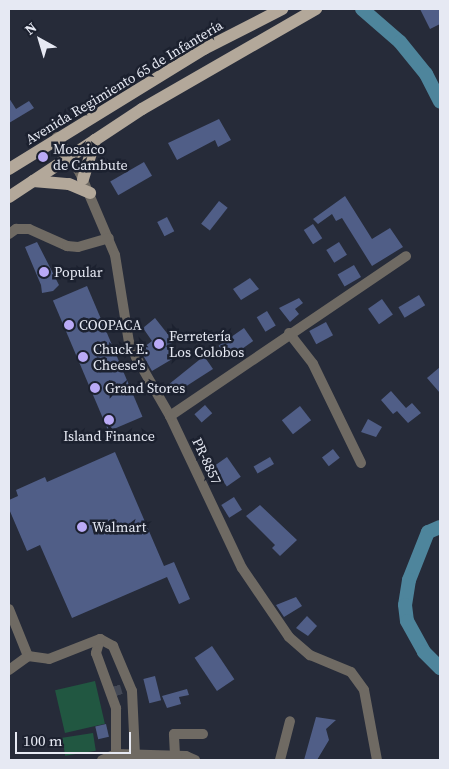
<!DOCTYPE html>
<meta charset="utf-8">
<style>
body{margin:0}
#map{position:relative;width:449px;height:769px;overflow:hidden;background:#262b39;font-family:"Source Serif 4",serif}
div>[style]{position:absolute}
.green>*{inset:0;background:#215741;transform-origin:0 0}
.river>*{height:14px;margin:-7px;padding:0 7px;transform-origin:7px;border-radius:7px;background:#4e859c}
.building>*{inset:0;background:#505e87;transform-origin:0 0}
.minor-tunnel>*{height:10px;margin-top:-5px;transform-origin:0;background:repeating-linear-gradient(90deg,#434855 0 10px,transparent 0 15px)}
.minor>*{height:10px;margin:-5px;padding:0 5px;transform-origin:5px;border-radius:5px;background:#6f6a63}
.major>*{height:12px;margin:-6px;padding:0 6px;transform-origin:6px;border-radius:6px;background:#b3a89a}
.dots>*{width:14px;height:14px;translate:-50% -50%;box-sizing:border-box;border:2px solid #1c212f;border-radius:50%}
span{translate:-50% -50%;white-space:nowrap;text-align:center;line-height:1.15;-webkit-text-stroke:5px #1c212f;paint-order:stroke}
.street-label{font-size:14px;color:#e6e9f3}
.poi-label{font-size:14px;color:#e6e9f3}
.left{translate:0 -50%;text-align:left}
.frame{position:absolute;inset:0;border:10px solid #e6e9f3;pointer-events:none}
.north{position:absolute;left:15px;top:15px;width:50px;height:50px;-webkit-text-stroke:4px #1c212f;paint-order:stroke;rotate:321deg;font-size:14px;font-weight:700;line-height:20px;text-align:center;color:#e6e9f3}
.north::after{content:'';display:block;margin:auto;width:18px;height:22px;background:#e6e9f3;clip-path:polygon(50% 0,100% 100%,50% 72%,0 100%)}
.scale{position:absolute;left:15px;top:732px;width:116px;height:22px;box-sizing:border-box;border:2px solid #e6e9f3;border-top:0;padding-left:6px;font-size:15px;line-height:18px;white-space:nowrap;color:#e6e9f3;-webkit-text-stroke:4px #1c212f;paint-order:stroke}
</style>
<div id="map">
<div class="green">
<i style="left:95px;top:681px;width:44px;height:41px;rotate:77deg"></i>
<i style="left:93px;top:733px;width:18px;height:31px;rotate:81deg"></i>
</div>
<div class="river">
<i style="left:362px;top:9px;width:50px;rotate:41deg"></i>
<i style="left:400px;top:42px;width:41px;rotate:50.9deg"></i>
<i style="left:426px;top:74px;width:31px;rotate:63deg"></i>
<i style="left:440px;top:527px;width:13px;rotate:157deg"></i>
<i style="left:428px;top:532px;width:52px;rotate:111.6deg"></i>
<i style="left:409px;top:580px;width:25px;rotate:99deg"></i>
<i style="left:405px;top:605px;width:16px;rotate:83deg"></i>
<i style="left:407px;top:621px;width:35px;rotate:61deg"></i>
<i style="left:424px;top:652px;width:23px;rotate:45deg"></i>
</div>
<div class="building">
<i style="clip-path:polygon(420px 9px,440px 9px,440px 24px,430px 29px)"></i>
<i style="clip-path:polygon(9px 98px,16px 109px,29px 101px,34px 108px,9px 123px)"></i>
<i style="clip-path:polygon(219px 119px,231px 140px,218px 147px,215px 140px,177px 160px,168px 143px)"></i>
<i style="left:144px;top:162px;width:16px;height:39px;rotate:60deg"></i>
<i style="clip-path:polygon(345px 196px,372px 239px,390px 228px,403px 247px,372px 266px,342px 218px,336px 221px,332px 214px,318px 224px,313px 219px)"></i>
<i style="left:219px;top:201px;width:11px;height:29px;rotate:38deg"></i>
<i style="left:167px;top:217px;width:16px;height:11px;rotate:63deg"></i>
<i style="left:313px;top:224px;width:17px;height:11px;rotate:57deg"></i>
<i style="clip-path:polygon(37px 242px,59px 285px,53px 291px,42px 293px,41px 285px,25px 247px)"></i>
<i style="left:339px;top:242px;width:15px;height:15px;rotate:58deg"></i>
<i style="left:354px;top:265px;width:14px;height:19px;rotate:60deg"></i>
<i style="clip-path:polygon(250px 278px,259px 289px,241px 300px,233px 289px)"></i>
<i style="left:87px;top:286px;width:142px;height:37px;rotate:67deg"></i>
<i style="left:419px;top:295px;width:12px;height:24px;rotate:59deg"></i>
<i style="clip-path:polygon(299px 298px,303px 303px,295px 309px,299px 314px,290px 322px,279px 308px)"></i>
<i style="left:382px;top:299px;width:19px;height:17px;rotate:55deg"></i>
<i style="left:267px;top:311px;width:17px;height:12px;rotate:59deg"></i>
<i style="clip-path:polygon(155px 318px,174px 342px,166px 346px,174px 358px,152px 371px,140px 350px,152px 341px,143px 328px)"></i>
<i style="left:326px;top:322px;width:15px;height:19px;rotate:62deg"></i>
<i style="left:244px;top:328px;width:16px;height:31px;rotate:55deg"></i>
<i style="clip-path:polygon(204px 356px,213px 369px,174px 394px,168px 385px)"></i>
<i style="clip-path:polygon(440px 367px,440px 393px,427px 378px)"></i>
<i style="clip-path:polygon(391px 391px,406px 408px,412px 403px,421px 413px,408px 423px,397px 411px,393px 414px,381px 400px)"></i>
<i style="left:205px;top:405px;width:11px;height:14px;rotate:49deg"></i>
<i style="left:300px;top:406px;width:18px;height:23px;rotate:52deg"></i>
<i style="clip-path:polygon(368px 419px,382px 427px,376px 437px,361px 432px)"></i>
<i style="left:333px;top:449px;width:11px;height:14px;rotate:52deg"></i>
<i style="clip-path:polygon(115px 452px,164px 566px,174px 562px,190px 599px,179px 604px,167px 577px,72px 618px,40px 545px,27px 551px,9px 509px,9px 500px,18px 496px,16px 490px,45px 477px,47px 482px)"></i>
<i style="left:227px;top:457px;width:24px;height:17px;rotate:55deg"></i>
<i style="left:270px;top:457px;width:8px;height:19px;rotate:60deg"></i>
<i style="left:234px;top:497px;width:15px;height:15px;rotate:58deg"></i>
<i style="clip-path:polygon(260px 505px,297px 540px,280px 556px,272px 548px,275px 545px,246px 516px)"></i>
<i style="clip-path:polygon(296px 597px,302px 606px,284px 617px,276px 605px)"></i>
<i style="clip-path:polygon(307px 616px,317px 626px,308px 636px,296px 628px)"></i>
<i style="left:212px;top:646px;width:40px;height:21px;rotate:56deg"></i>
<i style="left:155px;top:676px;width:25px;height:12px;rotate:76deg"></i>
<i style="clip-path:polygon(187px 689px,189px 695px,179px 697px,181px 704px,167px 708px,162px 696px)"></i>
<i style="clip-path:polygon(316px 717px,336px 720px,326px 729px,329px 740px,317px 760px,304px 760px)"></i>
<i style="left:106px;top:724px;width:13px;height:11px;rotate:77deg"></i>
</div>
<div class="minor-tunnel">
<i style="left:115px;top:686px;width:10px;rotate:73deg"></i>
</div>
<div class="minor">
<i style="left:57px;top:137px;width:43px;rotate:57.4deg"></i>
<i style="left:80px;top:173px;width:89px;rotate:66.9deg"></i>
<i style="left:115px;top:255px;width:88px;rotate:80.9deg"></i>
<i style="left:129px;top:342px;width:17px;rotate:65deg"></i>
<i style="left:136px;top:357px;width:68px;rotate:60deg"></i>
<i style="left:170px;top:416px;width:168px;rotate:64.7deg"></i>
<i style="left:242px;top:568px;width:83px;rotate:55.7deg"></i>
<i style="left:289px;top:637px;width:28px;rotate:41deg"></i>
<i style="left:310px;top:655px;width:44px;rotate:22.5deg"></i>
<i style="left:351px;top:672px;width:22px;rotate:54deg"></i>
<i style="left:364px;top:690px;width:71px;rotate:79.5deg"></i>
<i style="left:9px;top:234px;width:9px;rotate:-36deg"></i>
<i style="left:16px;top:229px;width:13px"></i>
<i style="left:29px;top:229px;width:42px;rotate:24.1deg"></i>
<i style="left:67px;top:246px;width:11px;rotate:5deg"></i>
<i style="left:78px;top:247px;width:32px;rotate:-16deg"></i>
<i style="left:289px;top:333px;width:39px;rotate:52deg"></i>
<i style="left:313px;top:364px;width:110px;rotate:64.1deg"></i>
<i style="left:170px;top:416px;width:285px;rotate:-34.1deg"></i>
<i style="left:9px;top:609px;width:51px;rotate:68deg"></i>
<i style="left:100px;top:639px;width:15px;rotate:28deg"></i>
<i style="left:113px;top:646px;width:49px;rotate:67.1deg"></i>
<i style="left:132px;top:691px;width:63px;rotate:87.3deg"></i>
<i style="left:100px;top:639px;width:15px;rotate:106deg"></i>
<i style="left:96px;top:653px;width:59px;rotate:70deg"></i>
<i style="left:116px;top:708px;width:46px;rotate:90deg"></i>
<i style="left:28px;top:656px;width:21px;rotate:8deg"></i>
<i style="left:49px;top:659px;width:55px;rotate:-21.4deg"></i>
<i style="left:9px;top:670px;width:24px;rotate:-36deg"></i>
<i style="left:175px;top:755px;width:21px;rotate:-93deg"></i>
<i style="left:174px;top:734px;width:29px"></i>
<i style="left:102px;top:760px;width:15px;rotate:-23deg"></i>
<i style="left:116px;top:754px;width:70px;rotate:1.6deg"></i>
<i style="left:186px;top:756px;width:10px;rotate:24deg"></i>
<i style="left:280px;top:760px;width:40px;rotate:-75.6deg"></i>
</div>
<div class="major">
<i style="left:9px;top:169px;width:229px;rotate:-31.6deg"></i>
<i style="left:204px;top:49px;width:88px;rotate:-27.1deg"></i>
<i style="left:83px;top:179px;width:41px;rotate:-72.9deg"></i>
<i style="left:33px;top:181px;width:36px;rotate:5deg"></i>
<i style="left:69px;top:184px;width:23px;rotate:23deg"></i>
<i style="left:9px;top:197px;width:159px;rotate:-33.5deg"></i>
<i style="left:142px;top:109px;width:201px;rotate:-29.9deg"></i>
</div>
<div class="dots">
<i style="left:43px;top:157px;background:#baaaf6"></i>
<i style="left:44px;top:272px;background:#baaaf6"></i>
<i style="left:69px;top:325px;background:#baaaf6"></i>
<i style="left:159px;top:344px;background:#baaaf6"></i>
<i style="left:83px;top:357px;background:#baaaf6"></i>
<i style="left:95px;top:388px;background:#baaaf6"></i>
<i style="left:109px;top:420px;background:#baaaf6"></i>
<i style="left:82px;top:527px;background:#baaaf6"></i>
</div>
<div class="street-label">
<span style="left:124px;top:82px;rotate:-31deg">Avenida Regimiento 65 de Infantería</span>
<span style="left:207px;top:461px;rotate:65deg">PR-8857</span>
</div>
<div class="poi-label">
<span class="left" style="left:53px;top:157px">Mosaico<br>de Cambute</span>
<span class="left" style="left:54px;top:272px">Popular</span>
<span class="left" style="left:79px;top:325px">COOPACA</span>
<span class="left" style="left:169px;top:344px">Ferretería<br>Los Colobos</span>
<span class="left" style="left:93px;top:357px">Chuck E.<br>Cheese's</span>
<span class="left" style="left:105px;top:388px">Grand Stores</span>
<span style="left:109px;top:436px">Island Finance</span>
<span class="left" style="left:92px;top:527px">Walmart</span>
</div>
<div class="frame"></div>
<div class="north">N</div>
<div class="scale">100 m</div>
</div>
